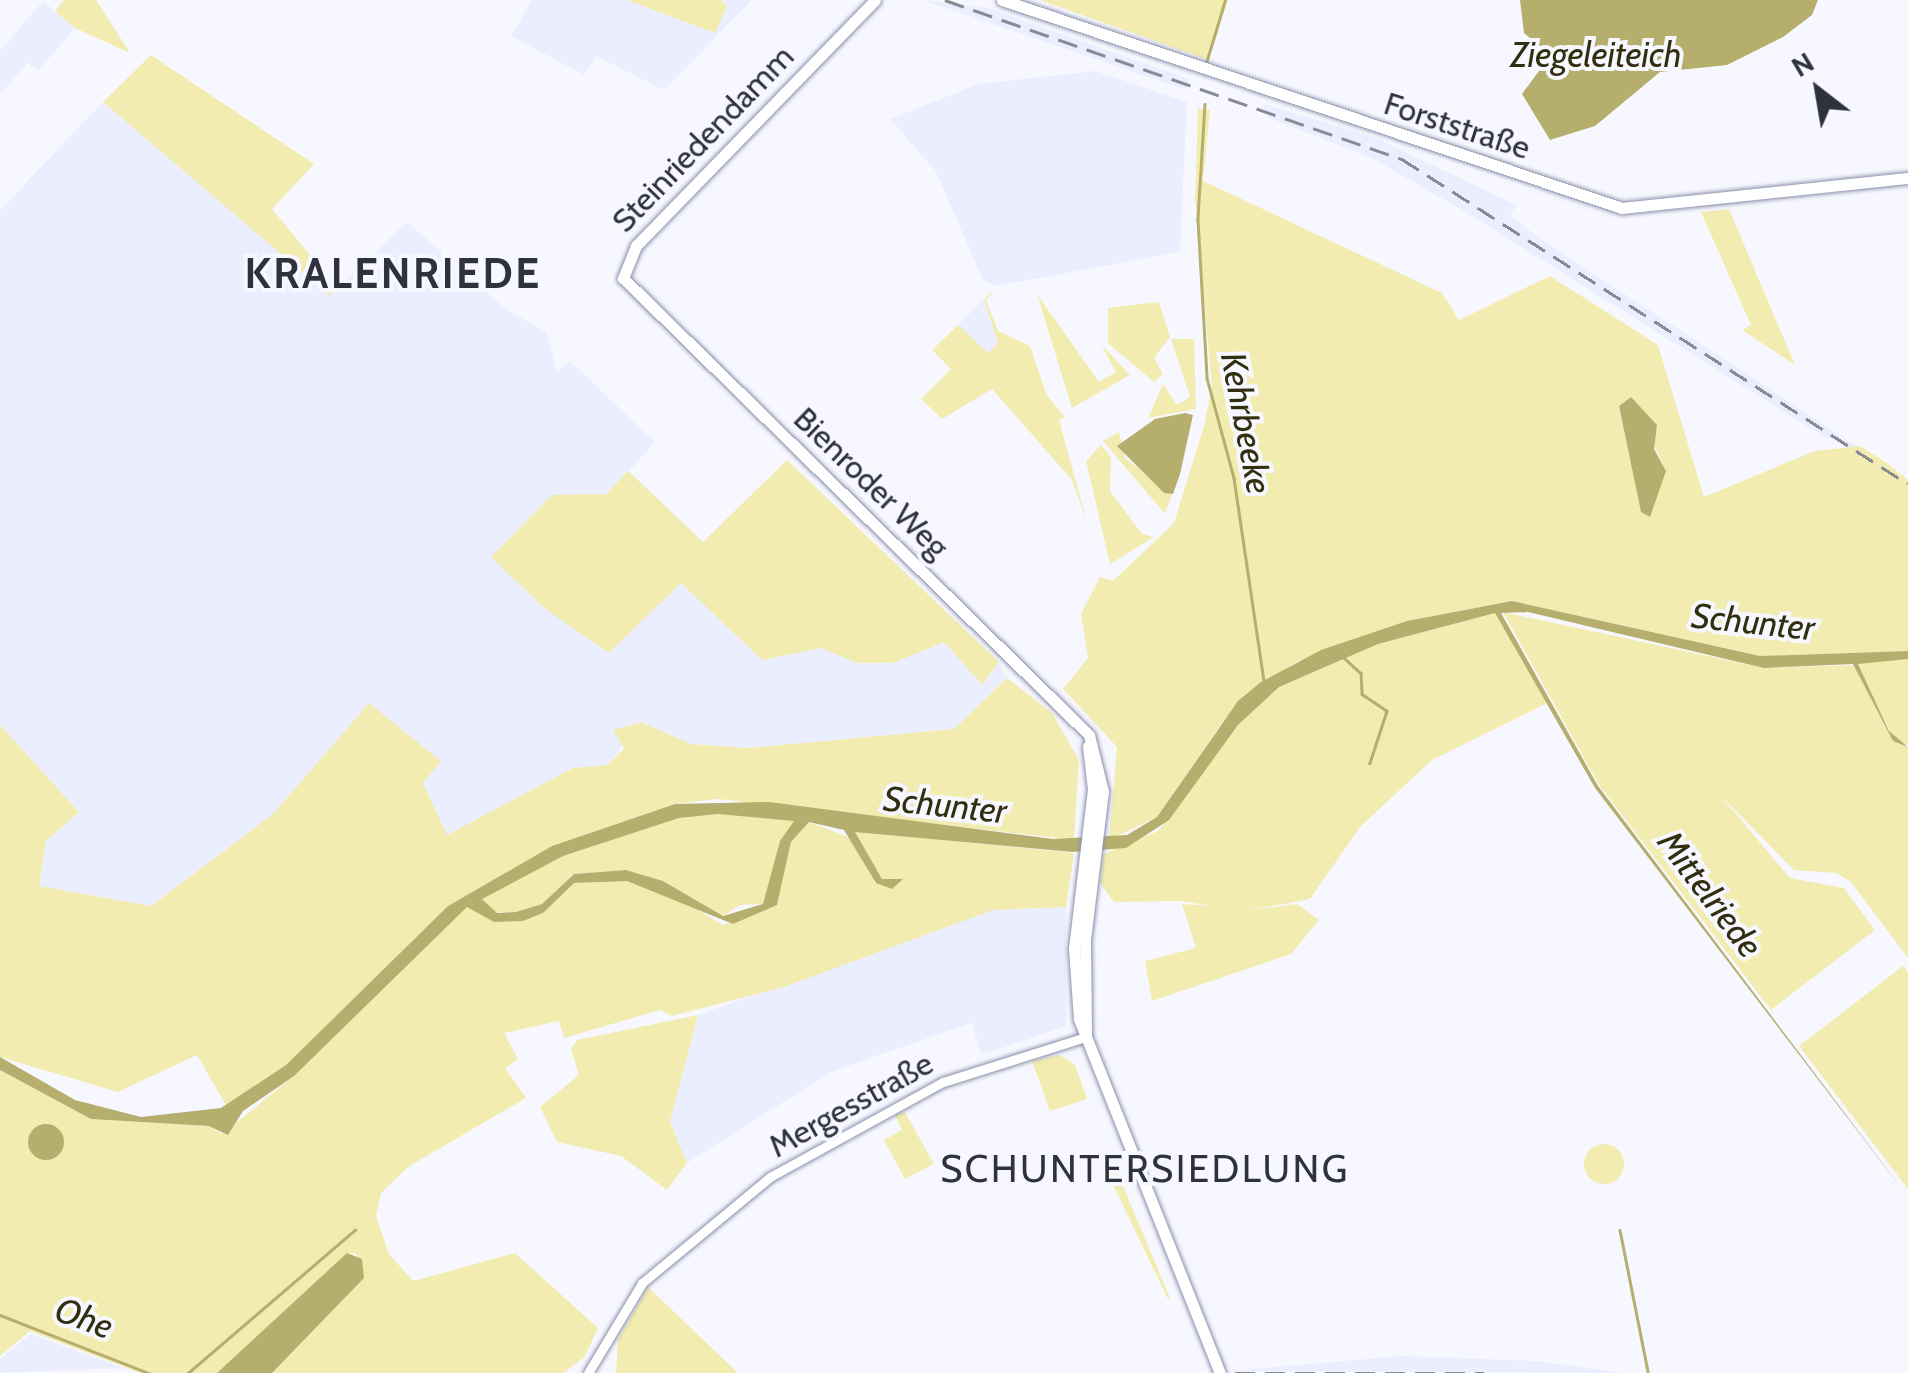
<!DOCTYPE html>
<meta charset="utf-8">
<style>
body{margin:0}
#map{position:relative;width:1908px;height:1373px;overflow:hidden;background:#f7f8ff;font-family:Cabin,sans-serif}
div>[style]{position:absolute}
.built>*{inset:0;background:#ebeefe}
.green>*{inset:0;background:#f2ecb1}
.round{border-radius:50%}
.water>*{inset:0;background:#b5ae6c}
.stream>*{height:2.5px;margin:-1.25px;padding:0 1.25px;transform-origin:1.25px;border-radius:1.25px;background:#b5ae6c}
.roads{filter:drop-shadow(0 0 2px #898fab) drop-shadow(0 0 2px #898fab)}
.minor>*{height:9px;margin:-4.5px;padding:0 4.5px;transform-origin:4.5px;border-radius:4.5px;background:#fff}
.major>*{height:11px;margin:-5.5px;padding:0 5.5px;transform-origin:5.5px;border-radius:5.5px;background:#fff}
.rail>*{height:2.5px;margin-top:-1.25px;transform-origin:0;background:repeating-linear-gradient(90deg,#888a94 0 20px,transparent 0 30px)}
span{translate:-50% -50%;white-space:nowrap;text-align:center;line-height:1.15;-webkit-text-stroke:8px #f7f8ff;paint-order:stroke}
.street-label{font-size:32px;color:#2f313d}
.water-label{font-size:35px;color:#322f11;font-style:italic}
.quarter-label{font-size:38px;color:#2f313d;letter-spacing:2.5px}
.district-label{font-size:42px;color:#2f313d;font-weight:700;letter-spacing:2.5px}
.north{position:absolute;left:1768px;top:40px;width:100px;height:100px;-webkit-text-stroke:8px #f7f8ff;paint-order:stroke;rotate:329deg;font-size:28px;font-weight:700;line-height:40px;text-align:center;color:#2f313d}
.north::after{content:'';display:block;margin:auto;width:35px;height:45px;background:#2f313d;clip-path:polygon(50% 0,100% 100%,50% 72%,0 100%)}
</style>
<div id="map">
<div class="built">
<i style="clip-path:polygon(532px 0,752px 0,664px 90px,596px 56px,584px 75px,511px 36px)"></i>
<i style="clip-path:polygon(923px 0,988px 8px,1189px 79px,1186px 90px)"></i>
<i style="clip-path:polygon(43px 1px,75px 28px,38px 71px,28px 63px,0 94px,0 51px)"></i>
<i style="clip-path:polygon(1095px 71px,1187px 102px,1180px 252px,995px 286px,983px 280px,935px 170px,890px 119px,979px 84px)"></i>
<i style="clip-path:polygon(103px 102px,330px 295px,407px 222px,506px 309px,546px 332px,557px 372px,569px 360px,655px 442px,629px 471px,703px 542px,787px 460px,999px 662px,1007px 678px,954px 729px,748px 748px,691px 744px,641px 722px,607px 766px,573px 768px,447px 836px,423px 782px,369px 704px,273px 814px,151px 906px,39px 886px,46px 840px,79px 812px,0 725px,0 210px)"></i>
<i style="clip-path:polygon(1263px 104px,1374px 137px,1516px 205px,1510px 216px,1541px 239px,1908px 480px,1810px 428px,1467px 213px,1374px 159px,1267px 117px)"></i>
<i style="clip-path:polygon(984px 299px,998px 343px,988px 353px,958px 325px)"></i>
<i style="clip-path:polygon(1066px 907px,1066px 1026px,982px 1055px,971px 1023px,831px 1072px,687px 1163px,670px 1122px,698px 1015px,993px 910px)"></i>
<i style="clip-path:polygon(30px 1334px,124px 1368px,0 1373px,0 1359px)"></i>
<i style="clip-path:polygon(1402px 1356px,1537px 1361px,1623px 1373px,1229px 1371px)"></i>
</div>
<div class="green">
<i style="clip-path:polygon(64px 0,96px 0,130px 53px,75px 28px,55px 11px)"></i>
<i style="clip-path:polygon(627px 0,721px 0,727px 6px,715px 33px)"></i>
<i style="clip-path:polygon(1040px 0,1228px 0,1209px 60px)"></i>
<i style="clip-path:polygon(151px 55px,314px 164px,272px 209px,337px 288px,330px 296px,103px 102px)"></i>
<i style="clip-path:polygon(evenodd,1198px 108px,1210px 110px,1203px 181px,1442px 293px,1459px 320px,1550px 276px,1658px 345px,1704px 497px,1815px 451px,1860px 446px,1887px 463px,1908px 480px,1908px 651px,1760px 656px,1512px 601px,1407px 621px,1294px 663px,1223px 721px,1157px 817px,1109px 840px,1117px 747px,1063px 689px,1088px 658px,1081px 614px,1100px 577px,1113px 581px,1174px 523px,1204px 426px,1212px 388px,1195px 199px,1198px 108px,1631px 397px,1666px 471px,1641px 512px,1619px 407px,1631px 397px)"></i>
<i style="clip-path:polygon(1729px 209px,1795px 365px,1742px 330px,1751px 325px,1701px 212px)"></i>
<i style="clip-path:polygon(995px 289px,986px 300px,998px 331px,1030px 346px,1047px 396px,1065px 417px,1059px 420px,1087px 522px,1072px 480px,992px 389px,942px 419px,921px 399px,951px 369px,932px 350px,958px 325px,988px 353px,998px 343px,984px 299px)"></i>
<i style="clip-path:polygon(1037px 294px,1099px 382px,1116px 372px,1101px 344px,1130px 375px,1072px 408px)"></i>
<i style="clip-path:polygon(1159px 302px,1170px 337px,1154px 358px,1163px 374px,1154px 382px,1108px 343px,1108px 308px)"></i>
<i style="clip-path:polygon(1171px 339px,1194px 339px,1196px 409px,1148px 418px,1163px 384px,1177px 405px,1190px 397px)"></i>
<i style="clip-path:polygon(1119px 432px,1125px 458px,1172px 494px,1165px 514px,1103px 441px)"></i>
<i style="clip-path:polygon(1101px 445px,1111px 457px,1110px 491px,1142px 534px,1154px 537px,1110px 564px,1086px 461px)"></i>
<i style="clip-path:polygon(787px 460px,999px 662px,982px 685px,944px 642px,893px 663px,857px 663px,821px 648px,762px 660px,681px 583px,609px 653px,544px 608px,491px 557px,552px 495px,606px 494px,628px 471px,703px 542px)"></i>
<i style="clip-path:polygon(1503px 612px,1764px 668px,1857px 665px,1893px 741px,1908px 747px,1908px 958px,1851px 882px,1836px 873px,1794px 870px,1719px 794px,1790px 878px,1844px 888px,1875px 930px,1771px 1010px,1599px 785px)"></i>
<i style="clip-path:polygon(1495px 613px,1547px 703px,1432px 760px,1360px 827px,1310px 899px,1245px 911px,1297px 904px,1319px 920px,1291px 954px,1152px 1001px,1145px 961px,1196px 948px,1182px 904px,1212px 906px,1180px 901px,1114px 902px,1100px 883px,1104px 854px,1158px 831px,1238px 725px,1279px 687px,1378px 644px)"></i>
<i style="clip-path:polygon(1908px 659px,1908px 745px,1892px 736px,1857px 663px)"></i>
<i style="clip-path:polygon(1007px 678px,1052px 713px,1079px 760px,1074px 840px,718px 799px,674px 804px,552px 846px,448px 906px,286px 1065px,226px 1105px,197px 1055px,118px 1092px,0 1057px,0 725px,79px 812px,46px 841px,39px 886px,151px 906px,273px 814px,369px 703px,441px 761px,423px 783px,447px 835px,573px 768px,607px 765px,624px 749px,613px 730px,641px 722px,691px 744px,748px 748px,954px 729px)"></i>
<i style="clip-path:polygon(718px 814px,795px 820px,780px 841px,764px 904px,740px 905px,723px 916px,663px 881px,626px 870px,573px 874px,542px 904px,516px 912px,494px 912px,482px 898px,563px 856px,679px 818px)"></i>
<i style="clip-path:polygon(809px 822px,856px 840px,875px 883px,895px 881px,882px 879px,852px 831px,1074px 853px,1066px 907px,993px 910px,784px 987px,672px 1016px,660px 1010px,564px 1038px,559px 1021px,504px 1033px,518px 1059px,505px 1068px,526px 1098px,408px 1167px,381px 1193px,376px 1216px,389px 1254px,413px 1281px,515px 1253px,598px 1328px,584px 1358px,563px 1373px,272px 1373px,364px 1278px,356px 1254px,348px 1253px,217px 1373px,140px 1373px,30px 1331px,0 1356px,0 1070px,91px 1119px,209px 1126px,222px 1134px,294px 1076px,467px 906px,494px 922px,523px 921px,543px 913px,573px 883px,627px 880px,661px 888px,723px 925px,777px 905px,791px 842px)"></i>
<i style="clip-path:polygon(1903px 966px,1908px 972px,1908px 1189px,1799px 1046px)"></i>
<i style="clip-path:polygon(698px 1015px,670px 1122px,687px 1163px,667px 1190px,621px 1156px,557px 1142px,540px 1107px,579px 1075px,571px 1049px,577px 1040px)"></i>
<i style="clip-path:polygon(1060px 1055px,1075px 1065px,1087px 1099px,1050px 1111px,1032px 1061px)"></i>
<i style="clip-path:polygon(905px 1112px,934px 1164px,905px 1179px,884px 1140px,902px 1130px,895px 1115px)"></i>
<i class="round" style="left:1584px;top:1144px;width:40px;height:40px"></i>
<i style="clip-path:polygon(1113px 1162px,1170px 1298px,1168px 1299px,1104px 1166px)"></i>
<i style="clip-path:polygon(648px 1287px,738px 1373px,616px 1373px,618px 1340px)"></i>
</div>
<div class="water">
<i style="clip-path:polygon(1520px 0,1818px 0,1812px 15px,1783px 37px,1727px 65px,1660px 72px,1595px 126px,1550px 140px,1522px 94px,1539px 71px,1541px 47px,1524px 33px)"></i>
<i style="clip-path:polygon(1631px 397px,1657px 425px,1654px 449px,1666px 471px,1650px 517px,1641px 512px,1619px 406px)"></i>
<i style="clip-path:polygon(1185px 413px,1193px 415px,1180px 474px,1173px 494px,1164px 493px,1117px 446px,1155px 419px)"></i>
<i style="clip-path:polygon(evenodd,1512px 601px,1760px 656px,1908px 651px,1908px 659px,1858px 664px,1889px 731px,1908px 747px,1893px 741px,1853px 664px,1764px 668px,1528px 612px,1501px 613px,1598px 786px,1908px 1197px,1595px 788px,1495px 613px,1378px 644px,1279px 687px,1238px 725px,1169px 820px,1126px 848px,1072px 852px,855px 832px,882px 879px,903px 879px,892px 889px,876px 883px,844px 830px,809px 822px,791px 842px,777px 905px,733px 924px,627px 881px,574px 883px,543px 913px,523px 921px,494px 922px,467px 907px,294px 1076px,243px 1111px,228px 1135px,209px 1126px,91px 1119px,0 1070px,0 1057px,75px 1100px,141px 1117px,221px 1108px,286px 1065px,448px 906px,552px 846px,675px 804px,769px 802px,1053px 839px,1127px 835px,1157px 817px,1238px 701px,1261px 682px,1321px 650px,1407px 621px,1512px 601px,718px 814px,794px 821px,780px 841px,763px 904px,723px 916px,663px 881px,626px 870px,574px 874px,542px 904px,516px 912px,497px 913px,482px 899px,563px 856px,679px 818px,718px 814px)"></i>
<i class="round" style="left:28px;top:1124px;width:36px;height:36px"></i>
<i style="clip-path:polygon(347px 1253px,362px 1259px,364px 1278px,272px 1373px,217px 1373px)"></i>
</div>
<div class="stream">
<i style="left:1206px;top:63px;width:66px;rotate:-73.2deg"></i>
<i style="left:1205px;top:104px;width:116px;rotate:93.5deg"></i>
<i style="left:1198px;top:220px;width:158px;rotate:86.7deg"></i>
<i style="left:1207px;top:378px;width:104px;rotate:74.9deg"></i>
<i style="left:1234px;top:478px;width:204px;rotate:81.6deg"></i>
<i style="left:1343px;top:657px;width:24px;rotate:42deg"></i>
<i style="left:1361px;top:673px;width:21px;rotate:87deg"></i>
<i style="left:1362px;top:694px;width:30px;rotate:34deg"></i>
<i style="left:1387px;top:711px;width:55px;rotate:108.1deg"></i>
<i style="left:1620px;top:1230px;width:145px;rotate:78.8deg"></i>
<i style="left:0;top:1315px;width:160px;rotate:21.3deg"></i>
<i style="left:188px;top:1373px;width:220px;rotate:-40.6deg"></i>
</div>
<div class="roads">
<div class="minor">
<i style="left:588px;top:1373px;width:105px;rotate:-59deg"></i>
<i style="left:642px;top:1283px;width:166px;rotate:-39.6deg"></i>
<i style="left:770px;top:1177px;width:197px;rotate:-28.8deg"></i>
<i style="left:943px;top:1082px;width:150px;rotate:-17.5deg"></i>
</div>
<div class="major">
<i style="left:875px;top:0;width:343px;rotate:134.2deg"></i>
<i style="left:636px;top:246px;width:35px;rotate:112deg"></i>
<i style="left:623px;top:278px;width:653px;rotate:44.44deg"></i>
<i style="left:1089px;top:735px;width:58px;rotate:76deg"></i>
<i style="left:1103px;top:791px;width:149px;rotate:96.9deg"></i>
<i style="left:1085px;top:939px;width:98px;rotate:89.4deg"></i>
<i style="left:1002px;top:0;width:654px;rotate:18.55deg"></i>
<i style="left:1622px;top:208px;width:288px;rotate:-6deg"></i>
<i style="left:1088px;top:746px;width:43px;rotate:83.4deg"></i>
<i style="left:1093px;top:789px;width:160px;rotate:96.8deg"></i>
<i style="left:1074px;top:948px;width:71px;rotate:86deg"></i>
<i style="left:1079px;top:1019px;width:381px;rotate:68.3deg"></i>
</div>
</div>
<div class="rail">
<i style="left:945px;top:0;width:484px;rotate:19.2deg"></i>
<i style="left:1402px;top:159px;width:601px;rotate:32.71deg"></i>
<i style="left:1235px;top:1373px;width:249px"></i>
</div>
<div class="street-label">
<span style="left:1457px;top:126px;rotate:18deg">Forststraße</span>
<span style="left:703px;top:139px;rotate:-46deg">Steinriedendamm</span>
<span style="left:871px;top:483px;rotate:44deg">Bienroder Weg</span>
<span style="left:851px;top:1105px;rotate:-29deg">Mergesstraße</span>
</div>
<div class="water-label">
<span style="left:1596px;top:55px">Ziegeleiteich</span>
<span style="left:1246px;top:423px;rotate:79deg">Kehrbeeke</span>
<span style="left:1753px;top:622px;rotate:6deg">Schunter</span>
<span style="left:945px;top:805px;rotate:6deg">Schunter</span>
<span style="left:1710px;top:894px;rotate:53deg">Mittelriede</span>
<span style="left:84px;top:1318px;rotate:20deg">Ohe</span>
</div>
<div class="quarter-label">
<span style="left:1145px;top:1169px">SCHUNTERSIEDLUNG</span>
</div>
<div class="district-label">
<span style="left:393px;top:273px">KRALENRIEDE</span>
</div>
<div class="north">N</div>
</div>
